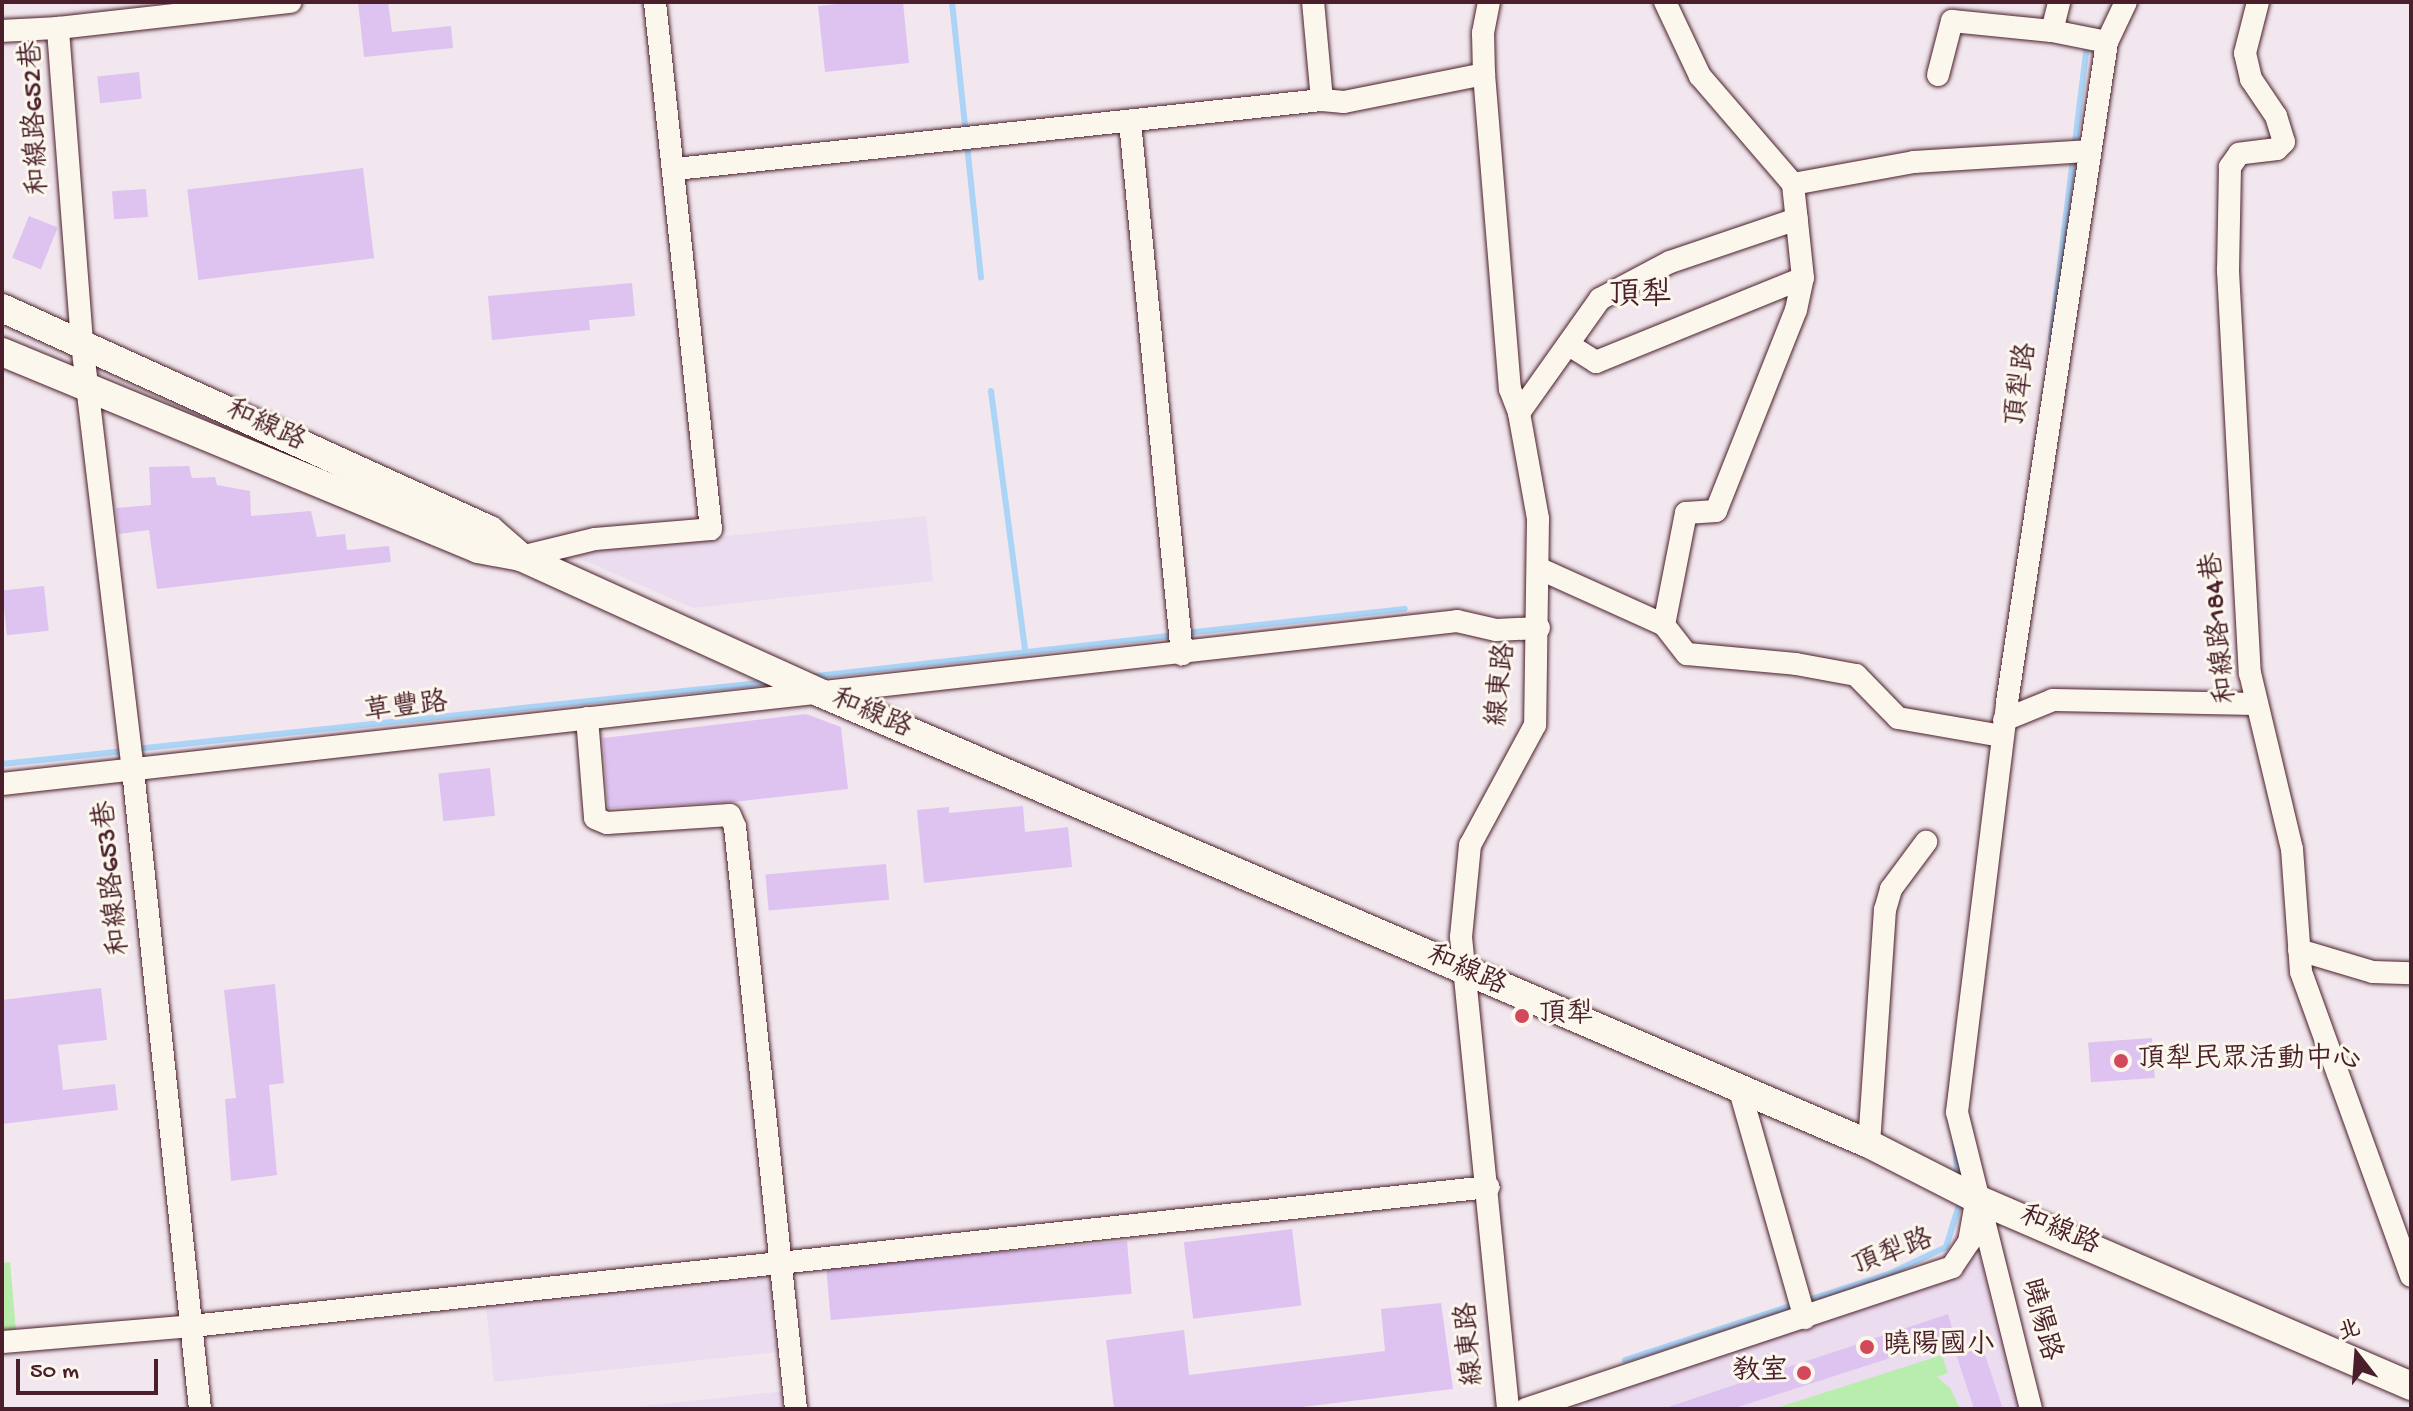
<!DOCTYPE html>
<meta charset="utf-8">
<style>
body{margin:0}
#map{position:relative;width:2413px;height:1411px;overflow:hidden;background:#f2e7ee;font-family:"Gochi Hand","LXGW WenKai TC",sans-serif}
div>[style]{position:absolute}
.built>*{inset:0;background:#ecdcef;transform-origin:0 0}
.green>*{inset:0;background:#b9edae}
.stream>*{height:6px;margin:-3px;padding:0 3px;transform-origin:3px;border-radius:3px;background:#abd4f6}
.building>*{inset:0;background:#dec3f1;transform-origin:0 0}
.roads{filter:drop-shadow(0 0 2px #4a1f2b) drop-shadow(0 0 2px #4a1f2b)}
.minor>*{height:22px;margin:-11px;padding:0 11px;transform-origin:11px;border-radius:11px;background:#fbf7ec}
.major>*{height:28px;margin:-14px;padding:0 14px;transform-origin:14px;border-radius:14px;background:#fbf7ec}
.dots>*{width:22px;height:22px;translate:-50% -50%;box-sizing:border-box;border:4px solid #fbf7ec;border-radius:50%}
span{translate:-50% -50%;white-space:nowrap;text-align:center;line-height:1.15;-webkit-text-stroke:6px #fbf7ec;paint-order:stroke}
.street-label{font-size:28px;color:#4a1f2b}
.poi-label{font-size:28px;color:#4a1f2b}
.left{translate:0 -50%;text-align:left}
.right{translate:-100% -50%;text-align:right}
.quarter-label{font-size:32px;color:#4a1f2b}
.frame{position:absolute;inset:0;border:4px solid #4a1f2b;pointer-events:none}
.north{position:absolute;left:2317px;top:1315px;width:80px;height:80px;-webkit-text-stroke:6px #fbf7ec;paint-order:stroke;rotate:343deg;font-size:22px;font-weight:700;line-height:32px;text-align:center;color:#4a1f2b}
.north::after{content:'';display:block;margin:auto;width:28px;height:36px;background:#4a1f2b;clip-path:polygon(50% 0,100% 100%,50% 72%,0 100%)}
.scale{position:absolute;left:16px;top:1359px;width:142px;height:36px;box-sizing:border-box;border:4px solid #4a1f2b;border-top:0;padding-left:10px;font-size:24px;line-height:28px;white-space:nowrap;color:#4a1f2b;-webkit-text-stroke:6px #fbf7ec;paint-order:stroke}
</style>
<div id="map">
<div class="built">
<i style="clip-path:polygon(926px 516px,933px 581px,693px 608px,565px 552px)"></i>
<i style="clip-path:polygon(1980px 1253px,2021px 1409px,1587px 1409px,1583px 1396px,1960px 1270px)"></i>
<i style="left:774px;top:1272px;width:80px;height:290px;rotate:84deg"></i>
<i style="clip-path:polygon(786px 1391px,788px 1409px,616px 1409px)"></i>
</div>
<div class="green">
<i style="clip-path:polygon(10px 1262px,16px 1331px,2px 1332px,2px 1263px)"></i>
<i style="clip-path:polygon(1942px 1355px,1948px 1373px,1937px 1377px,1950px 1388px,1960px 1409px,1773px 1409px)"></i>
</div>
<div class="stream">
<i style="left:952px;top:2px;width:277px;rotate:84deg"></i>
<i style="left:2051px;top:338px;width:296px;rotate:-83deg"></i>
<i style="left:991px;top:391px;width:262px;rotate:82.5deg"></i>
<i style="left:1186px;top:633px;width:220px;rotate:-6.3deg"></i>
<i style="left:808px;top:677px;width:369px;rotate:-6.5deg"></i>
<i style="left:136px;top:749px;width:637px;rotate:-6.04deg"></i>
<i style="left:2px;top:764px;width:124px;rotate:-6deg"></i>
<i style="left:1955px;top:1146px;width:33px;rotate:85deg"></i>
<i style="left:1625px;top:1360px;width:280px;rotate:-18.1deg"></i>
<i style="left:1891px;top:1273px;width:61px;rotate:-25.3deg"></i>
<i style="left:1946px;top:1247px;width:47px;rotate:-72.7deg"></i>
</div>
<div class="building">
<i style="clip-path:polygon(358px 2px,388px 2px,392px 32px,451px 26px,453px 48px,364px 57px)"></i>
<i style="clip-path:polygon(857px 2px,903px 2px,909px 63px,825px 72px,818px 6px)"></i>
<i style="left:139px;top:72px;width:27px;height:42px;rotate:84deg"></i>
<i style="left:363px;top:168px;width:91px;height:177px;rotate:83deg"></i>
<i style="left:146px;top:189px;width:28px;height:34px;rotate:86deg"></i>
<i style="left:29px;top:216px;width:31px;height:45px;rotate:22deg"></i>
<i style="clip-path:polygon(632px 283px,635px 316px,589px 320px,590px 330px,492px 340px,488px 296px)"></i>
<i style="clip-path:polygon(189px 466px,192px 478px,215px 477px,217px 485px,250px 491px,251px 516px,311px 511px,317px 537px,345px 534px,347px 550px,389px 546px,391px 562px,157px 589px,149px 530px,119px 534px,116px 508px,151px 505px,149px 467px)"></i>
<i style="left:44px;top:586px;width:45px;height:42px;rotate:84deg"></i>
<i style="clip-path:polygon(806px 714px,841px 727px,848px 789px,734px 802px,608px 808px,603px 738px)"></i>
<i style="left:490px;top:768px;width:48px;height:52px;rotate:84deg"></i>
<i style="clip-path:polygon(1023px 806px,1025px 832px,1068px 827px,1072px 867px,924px 883px,917px 810px,949px 807px,949px 813px)"></i>
<i style="left:886px;top:864px;width:36px;height:121px;rotate:85deg"></i>
<i style="clip-path:polygon(275px 984px,284px 1083px,269px 1085px,277px 1175px,231px 1181px,225px 1099px,236px 1098px,224px 990px)"></i>
<i style="clip-path:polygon(101px 988px,107px 1040px,58px 1045px,63px 1090px,115px 1084px,118px 1110px,2px 1124px,2px 1000px)"></i>
<i style="left:2152px;top:1038px;width:40px;height:64px;rotate:86deg"></i>
<i style="left:1292px;top:1229px;width:77px;height:109px;rotate:83deg"></i>
<i style="left:1127px;top:1241px;width:53px;height:302px;rotate:85deg"></i>
<i style="clip-path:polygon(1441px 1303px,1453px 1389px,1285px 1409px,1114px 1409px,1106px 1340px,1184px 1330px,1189px 1375px,1385px 1351px,1381px 1309px)"></i>
<i style="clip-path:polygon(1948px 1314px,1955px 1337px,1732px 1409px,1662px 1409px)"></i>
<i style="clip-path:polygon(1982px 1346px,2003px 1409px,1974px 1409px,1956px 1354px)"></i>
</div>
<div class="roads">
<div class="minor">
<i style="left:1489px;top:2px;width:32px;rotate:101deg"></i>
<i style="left:1483px;top:33px;width:41px;rotate:88.6deg"></i>
<i style="left:1484px;top:74px;width:316px;rotate:85.3deg"></i>
<i style="left:1510px;top:389px;width:26px;rotate:69deg"></i>
<i style="left:1519px;top:413px;width:108px;rotate:79.8deg"></i>
<i style="left:1538px;top:519px;width:206px;rotate:90.8deg"></i>
<i style="left:1535px;top:725px;width:136px;rotate:118.4deg"></i>
<i style="left:1470px;top:845px;width:92px;rotate:95.6deg"></i>
<i style="left:1461px;top:937px;width:474px;rotate:84.3deg"></i>
<i style="left:2258px;top:2px;width:53px;rotate:104.3deg"></i>
<i style="left:2245px;top:53px;width:27px;rotate:77deg"></i>
<i style="left:2251px;top:79px;width:45px;rotate:56deg"></i>
<i style="left:2276px;top:116px;width:27px;rotate:73deg"></i>
<i style="left:2284px;top:142px;width:10px;rotate:135deg"></i>
<i style="left:2277px;top:149px;width:38px;rotate:173deg"></i>
<i style="left:2239px;top:154px;width:16px;rotate:125deg"></i>
<i style="left:2230px;top:167px;width:104px;rotate:91.1deg"></i>
<i style="left:2228px;top:271px;width:403px;rotate:86.9deg"></i>
<i style="left:2250px;top:673px;width:181px;rotate:76.6deg"></i>
<i style="left:2292px;top:849px;width:123px;rotate:85.8deg"></i>
<i style="left:2301px;top:972px;width:323px;rotate:70.1deg"></i>
<i style="left:2px;top:31px;width:56px;rotate:-3.1deg"></i>
<i style="left:2052px;top:31px;width:30px;rotate:-76deg"></i>
<i style="left:1938px;top:75px;width:56px;rotate:-75.5deg"></i>
<i style="left:1952px;top:21px;width:100px;rotate:5.7deg"></i>
<i style="left:2052px;top:31px;width:56px;rotate:11.3deg"></i>
<i style="left:2107px;top:42px;width:44px;rotate:-64.6deg"></i>
<i style="left:1322px;top:100px;width:22px;rotate:5deg"></i>
<i style="left:1344px;top:102px;width:143px;rotate:-11.3deg"></i>
<i style="left:1130px;top:122px;width:535px;rotate:84.42deg"></i>
<i style="left:676px;top:169px;width:650px;rotate:-6.1deg"></i>
<i style="left:1322px;top:100px;width:98px;rotate:-95.2deg"></i>
<i style="left:1793px;top:184px;width:123px;rotate:-10.3deg"></i>
<i style="left:1914px;top:162px;width:173px;rotate:-3.6deg"></i>
<i style="left:1569px;top:345px;width:32px;rotate:32deg"></i>
<i style="left:1596px;top:362px;width:223px;rotate:-22.1deg"></i>
<i style="left:1519px;top:413px;width:140px;rotate:-54.6deg"></i>
<i style="left:1600px;top:299px;width:79px;rotate:-27.9deg"></i>
<i style="left:1670px;top:262px;width:134px;rotate:-18.7deg"></i>
<i style="left:521px;top:557px;width:76px;rotate:-13.7deg"></i>
<i style="left:595px;top:539px;width:116px;rotate:-4.9deg"></i>
<i style="left:711px;top:529px;width:530px;rotate:-96.07deg"></i>
<i style="left:1538px;top:568px;width:138px;rotate:24.3deg"></i>
<i style="left:1664px;top:625px;width:37px;rotate:52deg"></i>
<i style="left:1687px;top:654px;width:109px;rotate:5.2deg"></i>
<i style="left:1796px;top:664px;width:61px;rotate:10.4deg"></i>
<i style="left:1856px;top:675px;width:60px;rotate:45.7deg"></i>
<i style="left:1898px;top:718px;width:106px;rotate:9.8deg"></i>
<i style="left:1664px;top:625px;width:114px;rotate:-78.9deg"></i>
<i style="left:1686px;top:513px;width:30px;rotate:-4deg"></i>
<i style="left:1716px;top:511px;width:216px;rotate:-68.3deg"></i>
<i style="left:1796px;top:310px;width:33px;rotate:-78deg"></i>
<i style="left:1803px;top:278px;width:95px;rotate:-96.1deg"></i>
<i style="left:1793px;top:184px;width:143px;rotate:-130.7deg"></i>
<i style="left:1700px;top:76px;width:82px;rotate:-115.3deg"></i>
<i style="left:587px;top:718px;width:100px;rotate:85.4deg"></i>
<i style="left:595px;top:818px;width:13px;rotate:23deg"></i>
<i style="left:607px;top:823px;width:123px;rotate:-3.7deg"></i>
<i style="left:730px;top:815px;width:13px;rotate:67deg"></i>
<i style="left:735px;top:827px;width:585px;rotate:84.02deg"></i>
<i style="left:2004px;top:720px;width:53px;rotate:-22.2deg"></i>
<i style="left:2053px;top:700px;width:204px;rotate:1.1deg"></i>
<i style="left:2px;top:784px;width:1464px;rotate:-6.39deg"></i>
<i style="left:1457px;top:621px;width:40px;rotate:13deg"></i>
<i style="left:1496px;top:630px;width:43px;rotate:-2.7deg"></i>
<i style="left:2299px;top:950px;width:77px;rotate:16.6deg"></i>
<i style="left:2373px;top:972px;width:38px;rotate:2deg"></i>
<i style="left:1741px;top:1094px;width:233px;rotate:74.1deg"></i>
<i style="left:1869px;top:1144px;width:235px;rotate:-86.1deg"></i>
<i style="left:1885px;top:910px;width:22px;rotate:-74deg"></i>
<i style="left:1891px;top:889px;width:59px;rotate:-53.3deg"></i>
<i style="left:2px;top:1342px;width:191px;rotate:-4.8deg"></i>
<i style="left:192px;top:1326px;width:1304px;rotate:-6.12deg"></i>
<i style="left:200px;top:1409px;width:642px;rotate:-95.99deg"></i>
<i style="left:133px;top:771px;width:432px;rotate:-96.8deg"></i>
<i style="left:82px;top:342px;width:315px;rotate:-94.4deg"></i>
<i style="left:58px;top:28px;width:234px;rotate:-6.4deg"></i>
<i style="left:1526px;top:1409px;width:449px;rotate:-18.4deg"></i>
<i style="left:1952px;top:1267px;width:30px;rotate:-56deg"></i>
<i style="left:1969px;top:1242px;width:35px;rotate:-80deg"></i>
<i style="left:2031px;top:1409px;width:306px;rotate:-104deg"></i>
<i style="left:1957px;top:1112px;width:413px;rotate:-83deg"></i>
<i style="left:2007px;top:702px;width:668px;rotate:-81.38deg"></i>
</div>
<div class="major">
<i style="left:2px;top:308px;width:536px;rotate:24.46deg"></i>
<i style="left:490px;top:530px;width:41px;rotate:41.1deg"></i>
<i style="left:2px;top:352px;width:515px;rotate:22.48deg"></i>
<i style="left:478px;top:549px;width:44px;rotate:10.5deg"></i>
<i style="left:521px;top:557px;width:326px;rotate:24.4deg"></i>
<i style="left:818px;top:692px;width:1144px;rotate:23.27deg"></i>
<i style="left:1869px;top:1144px;width:121px;rotate:27deg"></i>
<i style="left:1977px;top:1199px;width:473px;rotate:23.3deg"></i>
</div>
</div>
<div class="dots">
<i style="left:1522px;top:1016px;background:#d1495b"></i>
<i style="left:2121px;top:1061px;background:#d1495b"></i>
<i style="left:1867px;top:1347px;background:#d1495b"></i>
<i style="left:1804px;top:1373px;background:#d1495b"></i>
</div>
<div class="street-label">
<span style="left:37px;top:118px;rotate:-93deg">和線路652巷</span>
<span style="left:2023px;top:385px;rotate:-82deg">頂犁路</span>
<span style="left:265px;top:427px;rotate:25deg">和線路</span>
<span style="left:2221px;top:628px;rotate:-96deg">和線路184巷</span>
<span style="left:1503px;top:685px;rotate:-84deg">線東路</span>
<span style="left:406px;top:709px;rotate:-7deg">草豐路</span>
<span style="left:871px;top:715px;rotate:23deg">和線路</span>
<span style="left:114px;top:878px;rotate:-96deg">和線路653巷</span>
<span style="left:1466px;top:972px;rotate:24deg">和線路</span>
<span style="left:2059px;top:1232px;rotate:23deg">和線路</span>
<span style="left:1893px;top:1254px;rotate:-21deg">頂犁路</span>
<span style="left:2039px;top:1320px;rotate:75deg">曉陽路</span>
<span style="left:1472px;top:1344px;rotate:-95deg">線東路</span>
</div>
<div class="poi-label">
<span class="left" style="left:1538px;top:1016px">頂犁</span>
<span class="left" style="left:2137px;top:1061px">頂犁民眾活動中心</span>
<span class="left" style="left:1883px;top:1347px">曉陽國小</span>
<span class="right" style="left:1788px;top:1373px">教室</span>
</div>
<div class="quarter-label">
<span style="left:1640px;top:297px">頂犁</span>
</div>
<div class="frame"></div>
<div class="north">北</div>
<div class="scale">50 m</div>
</div>
